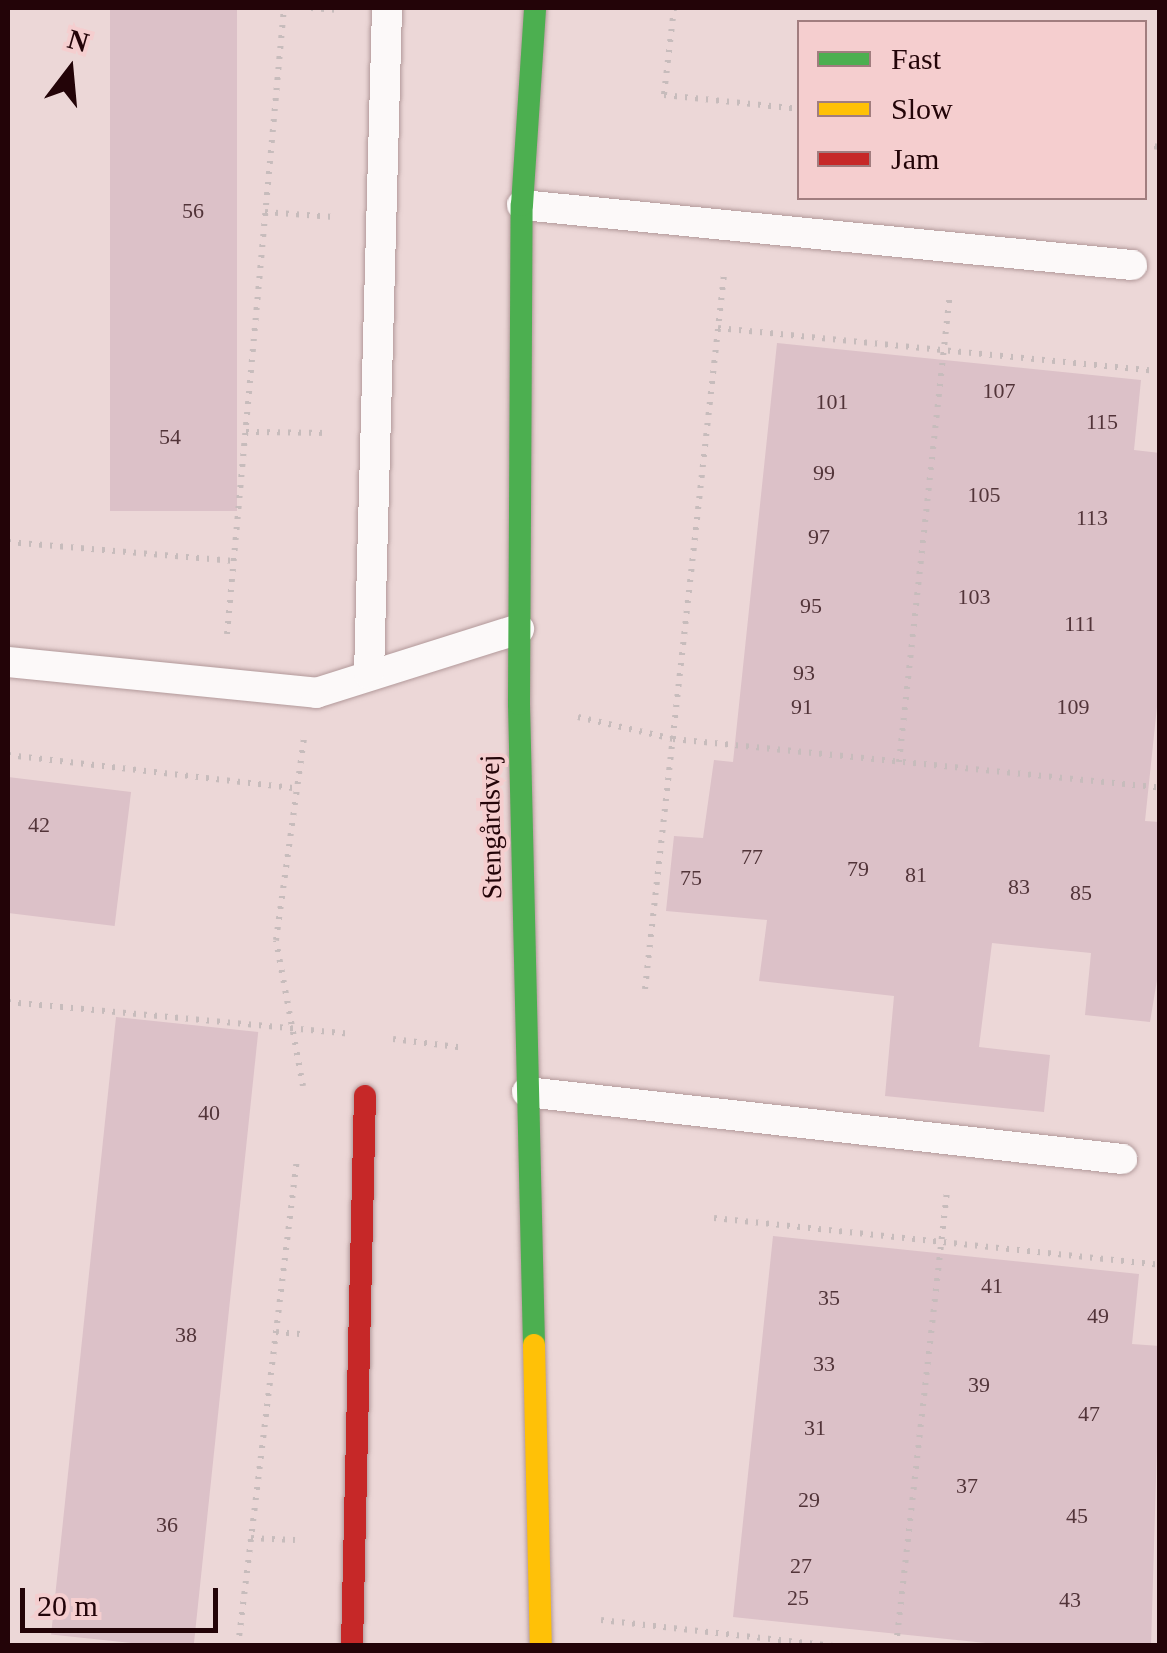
<!DOCTYPE html>
<meta charset="utf-8">
<style>
body{margin:0}
#map{position:relative;width:1167px;height:1653px;overflow:hidden;background:#ecd7d7;font-family:"Times New Roman",serif}
div>[style]{position:absolute}
.building>*{inset:0;background:#dcc1c8;transform-origin:0 0}
.path>*{height:6px;margin-top:-3px;transform-origin:0;background:repeating-linear-gradient(90deg,#c7bcbc 0 2.5px,transparent 0 10.5px)}
.roads{filter:drop-shadow(0 0 2px #b2999a) drop-shadow(0 0 2px #b2999a)}
.lane>*{height:30px;margin:-15px;padding:0 15px;transform-origin:15px;border-radius:15px;background:#fcf9f9}
.fast>*{height:22px;margin:-11px;padding:0 11px;transform-origin:11px;border-radius:11px;background:#4caf50}
.slow>*{height:22px;margin:-11px;padding:0 11px;transform-origin:11px;border-radius:11px;background:#ffc107}
.jam>*{height:22px;margin:-11px;padding:0 11px;transform-origin:11px;border-radius:11px;background:#c62828}
span{translate:-50% -50%;white-space:nowrap;text-align:center;line-height:1.15;-webkit-text-stroke:8px #f5cecf;paint-order:stroke}
.number-label{font-size:22px;color:#523439}
.number-label span{-webkit-text-stroke-width:0}
.street-label{font-size:28px;color:#230408}
.frame{position:absolute;inset:0;border:10px solid #230408;pointer-events:none}
.legend{position:absolute;left:797px;top:20px;width:350px;height:180px;box-sizing:border-box;background:#f5cecf;border:2px solid #a17d7f;margin:0;padding:12px 18px;list-style:none;font-size:30px;color:#230408}
.legend li{display:flex;align-items:center;gap:20px;height:50px}
.legend b{width:50px;border:2px solid #a17d7f}
.north{position:absolute;left:20px;top:20px;width:100px;height:100px;-webkit-text-stroke:8px #f5cecf;paint-order:stroke;rotate:16deg;font-size:28px;font-weight:700;line-height:40px;text-align:center;color:#230408}
.north::after{content:'';display:block;margin:auto;width:35px;height:45px;background:#230408;clip-path:polygon(50% 0,100% 100%,50% 72%,0 100%)}
.scale{position:absolute;left:20px;top:1588px;width:198px;height:45px;box-sizing:border-box;border:5px solid #230408;border-top:0;padding-left:12px;font-size:30px;line-height:35px;white-space:nowrap;color:#230408;-webkit-text-stroke:8px #f5cecf;paint-order:stroke}
</style>
<div id="map">
<div class="building">
<i style="left:110px;top:8px;width:127px;height:503px"></i>
<i style="clip-path:polygon(777px 343px,1141px 380px,1134px 450px,1160px 453px,1160px 678px,1145px 821px,1160px 822px,1160px 962px,1150px 1022px,1085px 1015px,1091px 953px,992px 943px,979px 1047px,1050px 1055px,1044px 1112px,885px 1096px,894px 996px,759px 981px,767px 920px,666px 911px,674px 836px,703px 838px,714px 760px,733px 762px)"></i>
<i style="left:8px;top:777px;width:124px;height:135px;rotate:7deg"></i>
<i style="left:116px;top:1017px;width:143px;height:621px;rotate:6deg"></i>
<i style="clip-path:polygon(773px 1236px,1139px 1274px,1132px 1344px,1160px 1346px,1151px 1646px,1015px 1646px,733px 1617px)"></i>
</div>
<div class="path">
<i style="left:311px;top:8px;width:28px;rotate:4deg"></i>
<i style="left:674px;top:8px;width:88px;rotate:96.6deg"></i>
<i style="left:664px;top:95px;width:137px;rotate:5.9deg"></i>
<i style="left:1144px;top:145px;width:16px;rotate:7deg"></i>
<i style="left:265px;top:212px;width:69px;rotate:4.1deg"></i>
<i style="left:718px;top:328px;width:444px;rotate:5.6deg"></i>
<i style="left:246px;top:432px;width:83px;rotate:0.7deg"></i>
<i style="left:8px;top:542px;width:227px;rotate:4.8deg"></i>
<i style="left:227px;top:634px;width:629px;rotate:-84.8deg"></i>
<i style="left:578px;top:717px;width:98px;rotate:13deg"></i>
<i style="left:673px;top:739px;width:489px;rotate:5.7deg"></i>
<i style="left:8px;top:755px;width:287px;rotate:6.6deg"></i>
<i style="left:899px;top:762px;width:469px;rotate:-83.8deg"></i>
<i style="left:645px;top:989px;width:718px;rotate:-83.69deg"></i>
<i style="left:8px;top:1002px;width:343px;rotate:5.3deg"></i>
<i style="left:393px;top:1039px;width:73px;rotate:7.1deg"></i>
<i style="left:303px;top:1086px;width:148px;rotate:-100.5deg"></i>
<i style="left:276px;top:940px;width:204px;rotate:-82.1deg"></i>
<i style="left:714px;top:1218px;width:448px;rotate:6deg"></i>
<i style="left:276px;top:1332px;width:24px;rotate:5deg"></i>
<i style="left:251px;top:1538px;width:44px;rotate:2.6deg"></i>
<i style="left:601px;top:1620px;width:234px;rotate:6.4deg"></i>
<i style="left:238px;top:1646px;width:490px;rotate:-83.1deg"></i>
<i style="left:896px;top:1646px;width:459px;rotate:-83.6deg"></i>
</div>
<div class="roads">
<div class="lane">
<i style="left:522px;top:205px;width:613px;rotate:5.62deg"></i>
<i style="left:8px;top:662px;width:310px;rotate:5.7deg"></i>
<i style="left:316px;top:693px;width:213px;rotate:-17.5deg"></i>
<i style="left:369px;top:674px;width:666px;rotate:-88.45deg"></i>
<i style="left:527px;top:1092px;width:599px;rotate:6.42deg"></i>
</div>
<div class="fast">
<i style="left:534px;top:1345px;width:641px;rotate:-91.34deg"></i>
<i style="left:519px;top:704px;width:499px;rotate:-89.7deg"></i>
<i style="left:522px;top:205px;width:197px;rotate:-86.2deg"></i>
</div>
<div class="slow">
<i style="left:534px;top:1345px;width:301px;rotate:88.7deg"></i>
</div>
<div class="jam">
<i style="left:352px;top:1646px;width:550px;rotate:-88.65deg"></i>
</div>
</div>
<div class="number-label">
<span style="left:193px;top:211px">56</span>
<span style="left:999px;top:391px">107</span>
<span style="left:832px;top:402px">101</span>
<span style="left:1102px;top:422px">115</span>
<span style="left:170px;top:437px">54</span>
<span style="left:824px;top:473px">99</span>
<span style="left:984px;top:495px">105</span>
<span style="left:1092px;top:518px">113</span>
<span style="left:819px;top:537px">97</span>
<span style="left:974px;top:597px">103</span>
<span style="left:811px;top:606px">95</span>
<span style="left:1080px;top:624px">111</span>
<span style="left:804px;top:673px">93</span>
<span style="left:802px;top:707px">91</span>
<span style="left:1073px;top:707px">109</span>
<span style="left:39px;top:825px">42</span>
<span style="left:752px;top:857px">77</span>
<span style="left:858px;top:869px">79</span>
<span style="left:916px;top:875px">81</span>
<span style="left:691px;top:878px">75</span>
<span style="left:1019px;top:887px">83</span>
<span style="left:1081px;top:893px">85</span>
<span style="left:209px;top:1113px">40</span>
<span style="left:992px;top:1286px">41</span>
<span style="left:829px;top:1298px">35</span>
<span style="left:1098px;top:1316px">49</span>
<span style="left:186px;top:1335px">38</span>
<span style="left:824px;top:1364px">33</span>
<span style="left:979px;top:1385px">39</span>
<span style="left:1089px;top:1414px">47</span>
<span style="left:815px;top:1428px">31</span>
<span style="left:967px;top:1486px">37</span>
<span style="left:809px;top:1500px">29</span>
<span style="left:1077px;top:1516px">45</span>
<span style="left:167px;top:1525px">36</span>
<span style="left:801px;top:1566px">27</span>
<span style="left:798px;top:1598px">25</span>
<span style="left:1070px;top:1600px">43</span>
</div>
<div class="street-label">
<span style="left:491px;top:827px;rotate:-91deg">Stengårdsvej</span>
</div>
<div class="frame"></div>
<ul class="legend">
<li><b style="height:12px;background:#4caf50"></b>Fast</li>
<li><b style="height:12px;background:#ffc107"></b>Slow</li>
<li><b style="height:12px;background:#c62828"></b>Jam</li>
</ul>
<div class="north">N</div>
<div class="scale">20 m</div>
</div>
